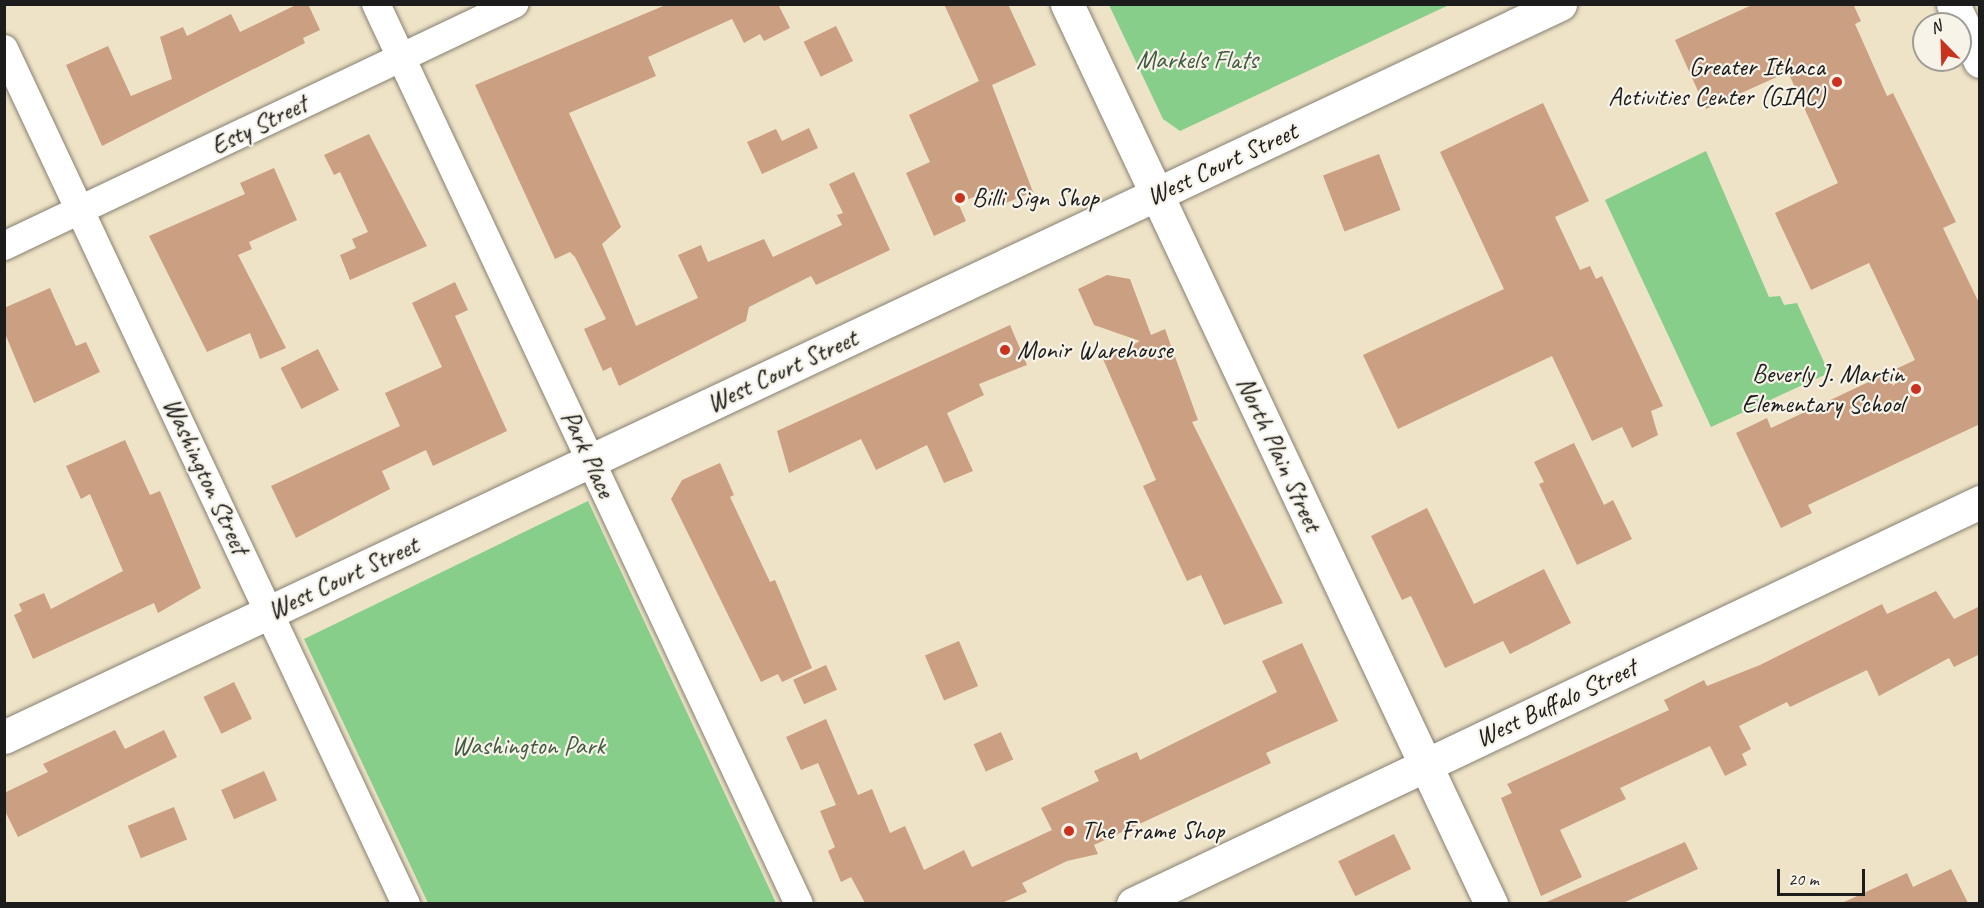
<!DOCTYPE html>
<style>
body{margin:0}
#map{position:relative;width:1984px;height:908px;overflow:hidden;background:#efe3c7;font-family:Caveat,sans-serif}
div>[style]{position:absolute}
.green>*{inset:0;background:#87ce8a}
.building>*{inset:0;background:#cb9f82;transform-origin:0 0}
.roads{filter:drop-shadow(0 0 2px #868072) drop-shadow(0 0 2px #868072)}
.minor>*{height:28px;margin:-14px;padding:0 14px;transform-origin:14px;border-radius:14px;background:#fff}
.tertiary>*{height:33px;margin:-16.5px;padding:0 16.5px;transform-origin:16.5px;border-radius:16.5px;background:#fff}
.dots>*{width:16px;height:16px;translate:-50% -50%;box-sizing:border-box;border:3px solid #f7f3e8;border-radius:50%}
span{translate:-50% -50%;white-space:nowrap;text-align:center;line-height:1.15;-webkit-text-stroke:4.5px #f7f3e8;paint-order:stroke}
.park-label{font-size:26px;color:#415a42}
.poi-label{font-size:26px;color:#1c1c1c}
.right{translate:-100% -50%;text-align:right}
.left{translate:0 -50%;text-align:left}
.street-label{font-size:26px;color:#1c1c1c}
.frame{position:absolute;inset:0;border:6px solid #1c1c1c;pointer-events:none}
.north{position:absolute;left:1912px;top:12px;width:60px;height:60px;box-sizing:border-box;background:#f7f3e8;border:2px solid #9f9d96;border-radius:50%;rotate:337deg;font-size:16px;font-weight:700;line-height:24px;text-align:center;color:#1c1c1c}
.north::after{content:'';display:block;margin:auto;width:21px;height:27px;background:#c8321e;clip-path:polygon(50% 0,100% 100%,50% 72%,0 100%)}
.scale{position:absolute;left:1777px;top:869px;width:88px;height:27px;box-sizing:border-box;border:3px solid #1c1c1c;border-top:0;padding-left:8px;font-size:18px;line-height:21px;white-space:nowrap;color:#1c1c1c;-webkit-text-stroke:4px #f7f3e8;paint-order:stroke}
</style>
<div id="map">
<div class="green">
<i style="clip-path:polygon(1109px 5px,1449px 5px,1180px 131px,1163px 119px)"></i>
<i style="clip-path:polygon(1706px 151px,1769px 297px,1780px 296px,1784px 305px,1797px 303px,1829px 373px,1711px 427px,1605px 200px)"></i>
<i style="clip-path:polygon(588px 501px,776px 903px,428px 903px,304px 639px)"></i>
</div>
<div class="building">
<i style="clip-path:polygon(298px 4px,308px 4px,320px 30px,303px 38px,305px 43px,102px 146px,66px 65px,108px 46px,131px 96px,172px 79px,160px 37px,183px 27px,187px 36px,231px 14px,240px 32px)"></i>
<i style="clip-path:polygon(668px 4px,778px 4px,790px 28px,764px 41px,760px 34px,744px 43px,732px 19px,648px 57px,656px 76px,569px 113px,621px 227px,602px 244px,636px 326px,698px 298px,678px 255px,701px 245px,708px 262px,764px 239px,773px 257px,842px 225px,837px 215px,843px 213px,829px 184px,854px 172px,890px 250px,816px 285px,811px 276px,749px 307px,746px 321px,619px 386px,611px 367px,603px 371px,584px 329px,606px 319px,575px 257px,570px 252px,555px 259px,475px 85px)"></i>
<i style="clip-path:polygon(944px 4px,1008px 4px,1036px 65px,992px 85px,1033px 192px,1006px 203px,1000px 187px,958px 203px,966px 221px,934px 236px,906px 173px,930px 162px,909px 115px,979px 81px)"></i>
<i style="clip-path:polygon(1754px 4px,1853px 4px,1861px 21px,1855px 24px,1887px 96px,1893px 93px,1956px 222px,1943px 228px,1980px 305px,1980px 424px,1808px 505px,1812px 513px,1781px 528px,1736px 433px,1767px 418px,1771px 428px,1915px 360px,1869px 263px,1811px 290px,1775px 213px,1838px 183px,1788px 72px,1706px 109px,1675px 40px)"></i>
<i style="left:836px;top:26px;width:39px;height:36px;rotate:64deg"></i>
<i style="clip-path:polygon(1543px 103px,1589px 201px,1555px 217px,1580px 270px,1590px 266px,1596px 279px,1602px 276px,1663px 406px,1651px 411px,1658px 435px,1632px 448px,1622px 427px,1592px 441px,1552px 356px,1398px 429px,1363px 355px,1504px 289px,1440px 152px)"></i>
<i style="clip-path:polygon(809px 128px,818px 148px,762px 174px,747px 142px,776px 129px,782px 141px)"></i>
<i style="clip-path:polygon(369px 134px,427px 246px,350px 280px,340px 255px,356px 248px,352px 239px,368px 232px,340px 172px,334px 175px,324px 155px)"></i>
<i style="left:1379px;top:154px;width:60px;height:60px;rotate:69deg"></i>
<i style="clip-path:polygon(274px 168px,297px 220px,249px 242px,252px 249px,238px 255px,286px 348px,260px 359px,250px 333px,207px 352px,149px 236px,245px 194px,240px 183px)"></i>
<i style="clip-path:polygon(1107px 275px,1130px 279px,1151px 335px,1165px 329px,1198px 420px,1192px 422px,1283px 603px,1224px 625px,1201px 575px,1187px 581px,1143px 486px,1156px 480px,1103px 359px,1140px 341px,1094px 325px,1078px 289px)"></i>
<i style="clip-path:polygon(455px 282px,468px 310px,455px 316px,507px 431px,433px 466px,426px 450px,382px 471px,390px 489px,296px 538px,271px 486px,400px 426px,385px 393px,442px 367px,412px 303px)"></i>
<i style="clip-path:polygon(50px 288px,76px 346px,86px 342px,100px 372px,34px 403px,4px 331px,4px 308px)"></i>
<i style="clip-path:polygon(1010px 325px,1027px 365px,979px 384px,984px 395px,947px 413px,973px 471px,944px 483px,927px 445px,876px 470px,861px 439px,789px 473px,777px 431px)"></i>
<i style="left:318px;top:349px;width:46px;height:42px;rotate:63deg"></i>
<i style="clip-path:polygon(125px 440px,150px 495px,160px 491px,201px 588px,158px 613px,154px 603px,33px 659px,14px 615px,22px 611px,19px 604px,44px 593px,51px 609px,123px 571px,90px 494px,81px 499px,66px 466px)"></i>
<i style="clip-path:polygon(1574px 443px,1604px 505px,1613px 500px,1632px 539px,1577px 565px,1539px 484px,1544px 482px,1534px 462px)"></i>
<i style="clip-path:polygon(720px 463px,734px 495px,730px 497px,770px 582px,775px 580px,812px 668px,782px 682px,778px 674px,761px 682px,671px 499px,682px 480px)"></i>
<i style="clip-path:polygon(1427px 508px,1474px 604px,1544px 569px,1571px 623px,1510px 654px,1503px 641px,1445px 668px,1411px 596px,1402px 600px,1371px 536px)"></i>
<i style="clip-path:polygon(1936px 591px,1954px 619px,1980px 606px,1980px 654px,1954px 667px,1949px 658px,1879px 696px,1867px 670px,1790px 707px,1787px 702px,1739px 726px,1751px 749px,1742px 754px,1747px 765px,1725px 776px,1710px 746px,1620px 788px,1626px 799px,1560px 830px,1582px 877px,1541px 896px,1501px 798px,1512px 793px,1507px 784px,1669px 710px,1664px 700px,1704px 680px,1707px 686px,1760px 665px,1882px 604px,1887px 614px)"></i>
<i style="left:959px;top:641px;width:49px;height:37px;rotate:67deg"></i>
<i style="clip-path:polygon(1302px 643px,1338px 721px,1266px 753px,1271px 763px,1094px 845px,1098px 854px,1067px 861px,1022px 883px,1027px 892px,1002px 903px,865px 903px,851px 877px,841px 882px,828px 851px,835px 847px,820px 811px,836px 805px,818px 763px,801px 770px,786px 737px,826px 719px,858px 795px,872px 789px,890px 833px,905px 826px,924px 870px,964px 850px,972px 867px,1052px 830px,1041px 808px,1099px 781px,1094px 771px,1137px 752px,1140px 760px,1277px 692px,1262px 661px)"></i>
<i style="left:826px;top:665px;width:27px;height:36px;rotate:66deg"></i>
<i style="left:234px;top:682px;width:41px;height:34px;rotate:64deg"></i>
<i style="clip-path:polygon(115px 730px,125px 749px,164px 730px,177px 757px,18px 837px,4px 809px,4px 793px,48px 772px,43px 764px)"></i>
<i style="left:1001px;top:732px;width:30px;height:30px;rotate:66deg"></i>
<i style="left:264px;top:771px;width:32px;height:47px;rotate:66deg"></i>
<i style="left:174px;top:807px;width:35px;height:50px;rotate:68deg"></i>
<i style="left:1394px;top:834px;width:39px;height:62px;rotate:64deg"></i>
<i style="clip-path:polygon(1685px 842px,1698px 869px,1623px 903px,1544px 903px)"></i>
<i style="clip-path:polygon(1951px 869px,1968px 903px,1842px 903px,1907px 873px,1913px 887px)"></i>
</div>
<div class="roads">
<div class="minor">
<i style="left:376px;top:4px;width:994px;rotate:64.83deg"></i>
<i style="left:4px;top:49px;width:945px;rotate:64.82deg"></i>
<i style="left:4px;top:246px;width:565px;rotate:-25.38deg"></i>
</div>
<div class="tertiary">
<i style="left:1067px;top:4px;width:995px;rotate:64.77deg"></i>
<i style="left:1953px;top:4px;width:63px;rotate:64.7deg"></i>
<i style="left:4px;top:737px;width:1720px;rotate:-25.22deg"></i>
<i style="left:1133px;top:904px;width:938px;rotate:-25.39deg"></i>
</div>
</div>
<div class="dots">
<i style="left:1837px;top:82px;background:#c8321e"></i>
<i style="left:960px;top:198px;background:#c8321e"></i>
<i style="left:1005px;top:350px;background:#c8321e"></i>
<i style="left:1916px;top:389px;background:#c8321e"></i>
<i style="left:1069px;top:831px;background:#c8321e"></i>
</div>
<div class="park-label">
<span style="left:1197px;top:60px">Markels Flats</span>
<span style="left:528px;top:746px">Washington Park</span>
</div>
<div class="poi-label">
<span class="right" style="left:1825px;top:82px">Greater Ithaca<br>Activities Center (GIAC)</span>
<span class="left" style="left:972px;top:198px">Billi Sign Shop</span>
<span class="left" style="left:1017px;top:350px">Monir Warehouse</span>
<span class="right" style="left:1904px;top:389px">Beverly J. Martin<br>Elementary School</span>
<span class="left" style="left:1081px;top:831px">The Frame Shop</span>
</div>
<div class="street-label">
<span style="left:259px;top:125px;rotate:-26deg">Esty Street</span>
<span style="left:1222px;top:164px;rotate:-25deg">West Court Street</span>
<span style="left:782px;top:371px;rotate:-25deg">West Court Street</span>
<span style="left:588px;top:454px;rotate:65deg">Park Place</span>
<span style="left:1279px;top:454px;rotate:65deg">North Plain Street</span>
<span style="left:206px;top:476px;rotate:65deg">Washington Street</span>
<span style="left:343px;top:578px;rotate:-25deg">West Court Street</span>
<span style="left:1556px;top:703px;rotate:-25deg">West Buffalo Street</span>
</div>
<div class="frame"></div>
<div class="north">N</div>
<div class="scale">20 m</div>
</div>
